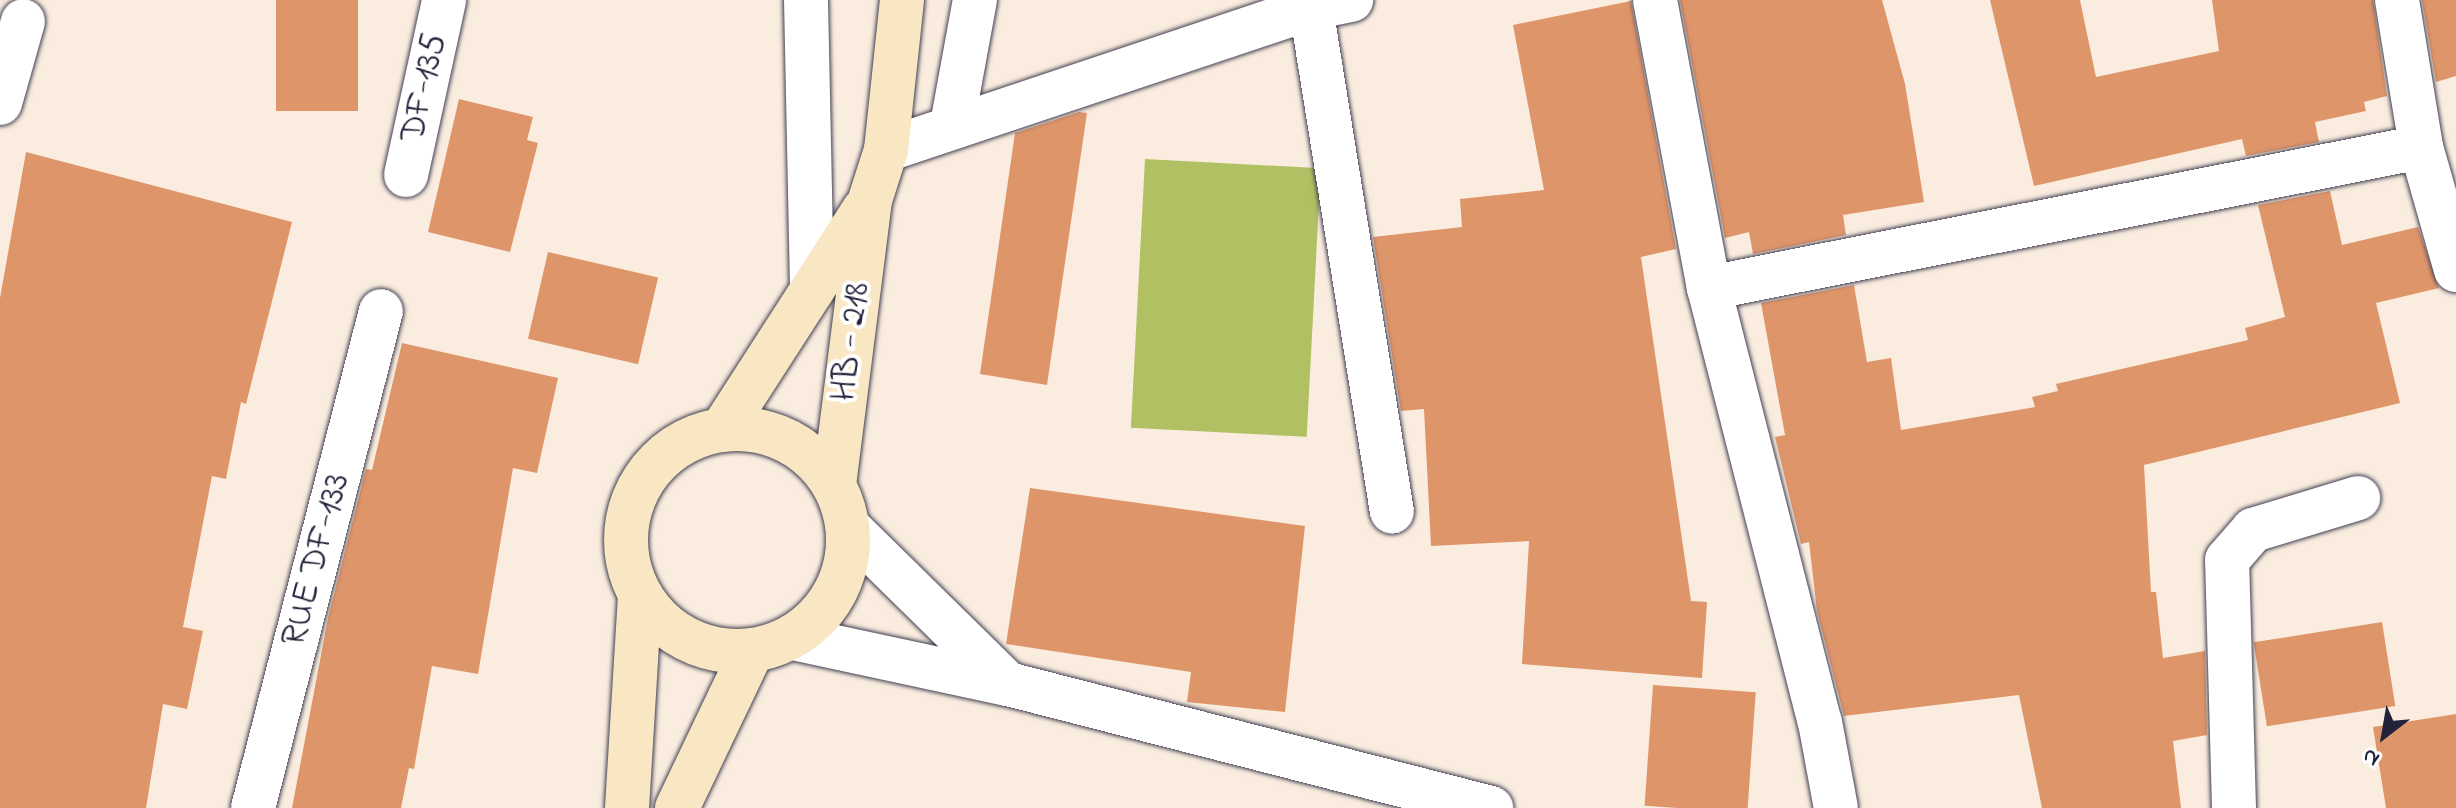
<!DOCTYPE html>
<style>
body{margin:0}
#map{position:relative;width:2456px;height:808px;overflow:hidden;background:#faeddf;font-family:"Indie Flower",sans-serif}
div>[style]{position:absolute}
.green>*{inset:0;background:#b1c062;transform-origin:0 0}
.building>*{inset:0;background:#df956a;transform-origin:0 0}
.roads{filter:drop-shadow(0 0 2px #424054) drop-shadow(0 0 2px #424054)}
.minor>*{height:44px;margin:-22px;padding:0 22px;transform-origin:22px;border-radius:22px;background:#fff}
.tertiary>*{height:44px;margin:-22px;padding:0 22px;transform-origin:22px;border-radius:22px;background:#fff}
.secondary>*{height:44px;margin:-22px;padding:0 22px;transform-origin:22px;border-radius:22px;background:#f9e7c3}
.secondary>.ring{margin:-22px;padding:0;box-sizing:content-box;background:none;border:44px solid #f9e7c3;border-radius:50%}
span{translate:-50% -50%;white-space:nowrap;text-align:center;line-height:1.15;-webkit-text-stroke:8px #fff;paint-order:stroke}
.street-label{font-size:36px;color:#22223b}
.north{position:absolute;left:2344px;top:696px;width:80px;height:80px;-webkit-text-stroke:6px #fff;paint-order:stroke;rotate:211deg;font-size:22px;font-weight:700;line-height:32px;text-align:center;color:#22223b}
.north::after{content:'';display:block;margin:auto;width:28px;height:36px;background:#22223b;clip-path:polygon(50% 0,100% 100%,50% 72%,0 100%)}
</style>
<div id="map">
<div class="green">
<i style="left:1145px;top:159px;width:176px;height:269px;rotate:3deg"></i>
</div>
<div class="building">
<i style="left:276px;top:0;width:82px;height:111px"></i>
<i style="clip-path:polygon(1680px 0,1882px 0,1905px 84px,1924px 202px,1843px 215px,1846px 235px,1753px 254px,1749px 232px,1725px 238px)"></i>
<i style="clip-path:polygon(1990px 0,2080px 0,2096px 77px,2219px 51px,2212px 0,2373px 0,2387px 96px,2364px 102px,2366px 111px,2315px 122px,2319px 142px,2246px 156px,2242px 139px,2034px 186px)"></i>
<i style="clip-path:polygon(2422px 0,2456px 0,2456px 76px,2436px 82px)"></i>
<i style="clip-path:polygon(1631px 1px,1676px 249px,1641px 257px,1691px 601px,1707px 602px,1702px 678px,1522px 664px,1529px 541px,1431px 546px,1424px 409px,1401px 411px,1373px 237px,1462px 227px,1460px 199px,1544px 190px,1513px 25px)"></i>
<i style="clip-path:polygon(459px 99px,533px 117px,527px 140px,538px 143px,510px 252px,428px 232px)"></i>
<i style="clip-path:polygon(1079px 112px,1087px 113px,1047px 385px,980px 374px,1015px 133px)"></i>
<i style="clip-path:polygon(26px 152px,292px 222px,246px 404px,241px 402px,226px 479px,212px 476px,183px 627px,203px 631px,187px 709px,163px 704px,146px 808px,0 808px,0 298px)"></i>
<i style="clip-path:polygon(2330px 191px,2342px 245px,2418px 227px,2439px 288px,2376px 303px,2400px 403px,2144px 465px,2151px 592px,2156px 592px,2163px 658px,2205px 651px,2207px 735px,2173px 741px,2181px 808px,2042px 808px,2019px 695px,1844px 716px,1817px 611px,1809px 542px,1801px 544px,1775px 437px,1785px 435px,1761px 303px,1854px 285px,1867px 362px,1891px 358px,1901px 430px,2035px 407px,2032px 397px,2058px 391px,2056px 384px,2248px 340px,2245px 328px,2285px 317px,2258px 205px)"></i>
<i style="left:548px;top:252px;width:113px;height:89px;rotate:13deg"></i>
<i style="clip-path:polygon(402px 343px,558px 378px,537px 473px,513px 468px,478px 674px,432px 666px,414px 769px,409px 768px,401px 808px,292px 808px,328px 618px,366px 469px,372px 470px)"></i>
<i style="clip-path:polygon(1030px 488px,1305px 526px,1285px 712px,1187px 702px,1191px 672px,1006px 644px)"></i>
<i style="left:2382px;top:622px;width:85px;height:130px;rotate:81deg"></i>
<i style="left:1653px;top:685px;width:103px;height:121px;rotate:4deg"></i>
<i style="clip-path:polygon(2456px 714px,2456px 808px,2386px 808px,2373px 727px)"></i>
</div>
<div class="roads">
<div class="minor">
<i style="left:806px;top:0;width:290px;rotate:88.8deg"></i>
<i style="left:1655px;top:0;width:293px;rotate:79.4deg"></i>
<i style="left:1709px;top:288px;width:448px;rotate:75.7deg"></i>
<i style="left:1820px;top:722px;width:87px;rotate:79.5deg"></i>
<i style="left:2397px;top:0;width:149px;rotate:80.7deg"></i>
<i style="left:2421px;top:147px;width:128px;rotate:74.1deg"></i>
<i style="left:1311px;top:8px;width:510px;rotate:80.87deg"></i>
<i style="left:0;top:103px;width:85px;rotate:-74.3deg"></i>
<i style="left:952px;top:125px;width:127px;rotate:-79.6deg"></i>
<i style="left:886px;top:150px;width:448px;rotate:-18.5deg"></i>
<i style="left:1311px;top:8px;width:41px;rotate:-11.3deg"></i>
<i style="left:406px;top:175px;width:179px;rotate:-77.7deg"></i>
<i style="left:1709px;top:288px;width:726px;rotate:-11.2deg"></i>
<i style="left:253px;top:808px;width:513px;rotate:-75.56deg"></i>
<i style="left:2234px;top:808px;width:248px;rotate:-91.6deg"></i>
<i style="left:2227px;top:560px;width:40px;rotate:-49deg"></i>
<i style="left:2253px;top:530px;width:110px;rotate:-16.9deg"></i>
</div>
<div class="tertiary">
<i style="left:848px;top:527px;width:224px;rotate:44.5deg"></i>
<i style="left:793px;top:638px;width:220px;rotate:12.1deg"></i>
<i style="left:1008px;top:684px;width:499px;rotate:14.4deg"></i>
</div>
<div class="secondary">
<i class="ring" style="left:626px;top:429px;width:178px;height:178px"></i>
<i style="left:722px;top:430px;width:262px;rotate:-57.2deg"></i>
<i style="left:834px;top:485px;width:287px;rotate:-82.8deg"></i>
<i style="left:870px;top:200px;width:52px;rotate:-72.3deg"></i>
<i style="left:886px;top:150px;width:151px;rotate:-83.9deg"></i>
<i style="left:627px;top:808px;width:212px;rotate:-86.5deg"></i>
<i style="left:677px;top:808px;width:174px;rotate:-64.5deg"></i>
</div>
</div>
<div class="street-label">
<span style="left:425px;top:88px;rotate:-78deg">DF-135</span>
<span style="left:852px;top:342px;rotate:-83deg">HB - 218</span>
<span style="left:317px;top:560px;rotate:-75deg">RUE DF-133</span>
</div>
<div class="north">N</div>
</div>
